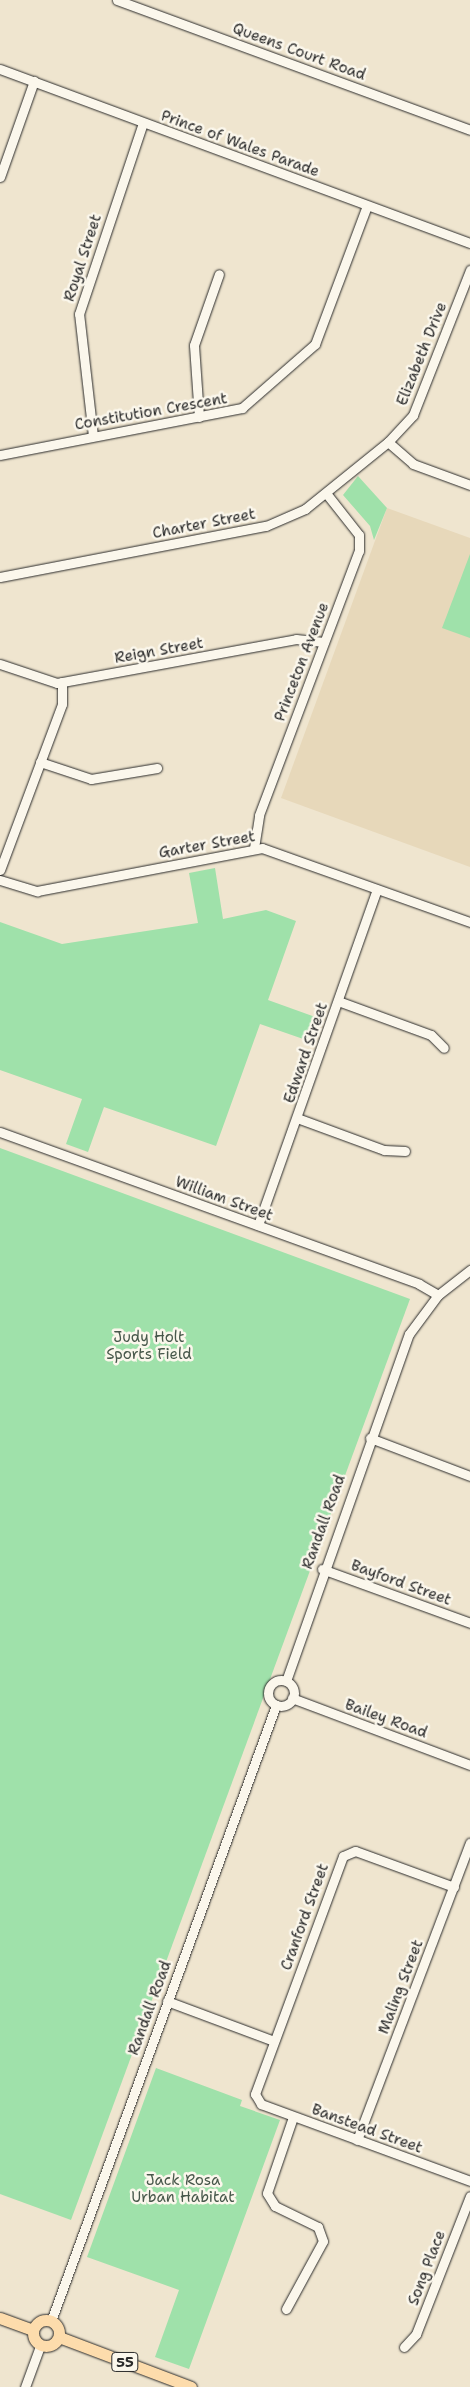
<!DOCTYPE html>
<style>
body{margin:0}
#map{position:relative;width:470px;height:2387px;overflow:hidden;background:#efe5cf;font-family:"Shantell Sans",sans-serif}
div>[style]{position:absolute}
.built>*{inset:0;background:#e7d8ba}
.green>*{inset:0;background:#9fe1aa}
.roads{filter:drop-shadow(0 0 1px #2b2b2b) drop-shadow(0 0 1px #2b2b2b)}
.minor>*{height:9px;margin:-4.5px;padding:0 4.5px;transform-origin:4.5px;border-radius:4.5px;background:#fbf7ec}
.minor>.ring{margin:-4.5px;padding:0;box-sizing:content-box;background:none;border:9px solid #fbf7ec;border-radius:50%}
.major>*{height:11px;margin:-5.5px;padding:0 5.5px;transform-origin:5.5px;border-radius:5.5px;background:#fddcac}
.major>.ring{margin:-5.5px;padding:0;box-sizing:content-box;background:none;border:11px solid #fddcac;border-radius:50%}
span{translate:-50% -50%;white-space:nowrap;text-align:center;line-height:1.15;-webkit-text-stroke:5px #fbf7ec;paint-order:stroke}
.shield-label span{padding:1px 4px;background:#fbf7ec;border:1px solid;border-radius:4px;-webkit-text-stroke-width:0}
.shield-label{font-size:14px;color:#2b2b2b;font-weight:700}
.street-label{font-size:15px;color:#2b2b2b}
.park-label{font-size:15px;color:#48584b}
</style>
<div id="map">
<div class="built">
<i style="clip-path:polygon(387px 508px,470px 538px,470px 867px,281px 798px)"></i>
</div>
<div class="green">
<i style="clip-path:polygon(358px 476px,387px 508px,374px 540px,370px 526px,343px 495px)"></i>
<i style="clip-path:polygon(470px 554px,470px 638px,442px 628px)"></i>
<i style="clip-path:polygon(215px 868px,223px 919px,266px 910px,296px 921px,268px 1000px,318px 1018px,309px 1041px,260px 1024px,216px 1146px,104px 1107px,88px 1152px,66px 1144px,82px 1099px,0 1070px,0 922px,62px 944px,198px 923px,189px 873px)"></i>
<i style="clip-path:polygon(0 1148px,410px 1299px,71px 2220px,0 2194px)"></i>
<i style="clip-path:polygon(156px 2068px,242px 2100px,240px 2106px,280px 2120px,189px 2369px,155px 2357px,179px 2290px,87px 2257px)"></i>
</div>
<div class="roads">
<div class="minor">
<i style="left:117px;top:0;width:376px;rotate:20.2deg"></i>
<i style="left:0;top:69px;width:501px;rotate:20.32deg"></i>
<i style="left:0;top:177px;width:102px;rotate:-70.5deg"></i>
<i style="left:199px;top:417px;width:72px;rotate:-94deg"></i>
<i style="left:194px;top:345px;width:75px;rotate:-70.6deg"></i>
<i style="left:93px;top:436px;width:123px;rotate:-96.5deg"></i>
<i style="left:79px;top:314px;width:201px;rotate:-71.5deg"></i>
<i style="left:388px;top:442px;width:33px;rotate:41deg"></i>
<i style="left:413px;top:464px;width:61px;rotate:20.2deg"></i>
<i style="left:0;top:455px;width:247px;rotate:-11deg"></i>
<i style="left:242px;top:408px;width:97px;rotate:-41.2deg"></i>
<i style="left:315px;top:344px;width:147px;rotate:-69.4deg"></i>
<i style="left:0;top:577px;width:271px;rotate:-10.9deg"></i>
<i style="left:266px;top:526px;width:43px;rotate:-23.6deg"></i>
<i style="left:305px;top:509px;width:107px;rotate:-38.9deg"></i>
<i style="left:388px;top:442px;width:37px;rotate:-47deg"></i>
<i style="left:413px;top:415px;width:156px;rotate:-68.5deg"></i>
<i style="left:0;top:664px;width:60px;rotate:18.4deg"></i>
<i style="left:57px;top:683px;width:243px;rotate:-10.4deg"></i>
<i style="left:296px;top:639px;width:28px;rotate:6deg"></i>
<i style="left:40px;top:762px;width:54px;rotate:18.4deg"></i>
<i style="left:91px;top:779px;width:67px;rotate:-9.5deg"></i>
<i style="left:254px;top:848px;width:33px;rotate:-81deg"></i>
<i style="left:259px;top:815px;width:282px;rotate:-69.3deg"></i>
<i style="left:359px;top:551px;width:16px;rotate:-90deg"></i>
<i style="left:359px;top:535px;width:53px;rotate:-128.2deg"></i>
<i style="left:0;top:870px;width:177px;rotate:-69.5deg"></i>
<i style="left:62px;top:704px;width:22px;rotate:-90deg"></i>
<i style="left:0;top:880px;width:39px;rotate:17deg"></i>
<i style="left:37px;top:891px;width:229px;rotate:-10.8deg"></i>
<i style="left:262px;top:848px;width:221px;rotate:19.6deg"></i>
<i style="left:338px;top:1001px;width:99px;rotate:20.1deg"></i>
<i style="left:431px;top:1035px;width:18px;rotate:45deg"></i>
<i style="left:297px;top:1118px;width:93px;rotate:20.2deg"></i>
<i style="left:384px;top:1150px;width:21px;rotate:3deg"></i>
<i style="left:0;top:1132px;width:446px;rotate:19.9deg"></i>
<i style="left:419px;top:1284px;width:22px;rotate:30deg"></i>
<i style="left:258px;top:1225px;width:356px;rotate:-70.5deg"></i>
<i style="left:370px;top:1438px;width:107px;rotate:20.8deg"></i>
<i style="left:322px;top:1569px;width:158px;rotate:20deg"></i>
<i class="ring" style="left:268px;top:1680px;width:17px;height:17px"></i>
<i style="left:286px;top:1681px;width:368px;rotate:-70.5deg"></i>
<i style="left:409px;top:1334px;width:49px;rotate:-53.4deg"></i>
<i style="left:438px;top:1295px;width:41px;rotate:-38deg"></i>
<i style="left:292px;top:1698px;width:190px;rotate:20.6deg"></i>
<i style="left:454px;top:1887px;width:105px;rotate:-160deg"></i>
<i style="left:355px;top:1851px;width:13px;rotate:157deg"></i>
<i style="left:343px;top:1856px;width:254px;rotate:110.3deg"></i>
<i style="left:255px;top:2094px;width:12px;rotate:59deg"></i>
<i style="left:261px;top:2104px;width:223px;rotate:20.2deg"></i>
<i style="left:167px;top:2001px;width:114px;rotate:20.5deg"></i>
<i style="left:357px;top:2140px;width:318px;rotate:-69.2deg"></i>
<i style="left:286px;top:2309px;width:77px;rotate:-61.4deg"></i>
<i style="left:323px;top:2241px;width:15px;rotate:-110deg"></i>
<i style="left:318px;top:2227px;width:48px;rotate:-154deg"></i>
<i style="left:275px;top:2206px;width:15px;rotate:-122deg"></i>
<i style="left:267px;top:2193px;width:80px;rotate:-71.1deg"></i>
<i style="left:51px;top:2321px;width:656px;rotate:-69.93deg"></i>
<i style="left:404px;top:2347px;width:18px;rotate:-47deg"></i>
<i style="left:416px;top:2334px;width:148px;rotate:-68.6deg"></i>
<i style="left:25px;top:2387px;width:44px;rotate:-69.9deg"></i>
</div>
<div class="major">
<i style="left:0;top:2318px;width:35px;rotate:20deg"></i>
<i class="ring" style="left:33px;top:2320px;width:15px;height:15px"></i>
<i style="left:59px;top:2337px;width:141px;rotate:20.7deg"></i>
</div>
</div>
<div class="shield-label">
<span style="left:125px;top:2362px">55</span>
</div>
<div class="street-label">
<span style="left:299px;top:52px;rotate:20deg">Queens Court Road</span>
<span style="left:240px;top:144px;rotate:20deg">Prince of Wales Parade</span>
<span style="left:83px;top:258px;rotate:-72deg">Royal Street</span>
<span style="left:422px;top:354px;rotate:-68deg">Elizabeth Drive</span>
<span style="left:151px;top:412px;rotate:-10deg">Constitution Crescent</span>
<span style="left:204px;top:524px;rotate:-11deg">Charter Street</span>
<span style="left:159px;top:651px;rotate:-10deg">Reign Street</span>
<span style="left:302px;top:662px;rotate:-69deg">Princeton Avenue</span>
<span style="left:207px;top:845px;rotate:-10deg">Garter Street</span>
<span style="left:306px;top:1053px;rotate:-71deg">Edward Street</span>
<span style="left:224px;top:1199px;rotate:20deg">William Street</span>
<span style="left:324px;top:1522px;rotate:-70deg">Randall Road</span>
<span style="left:401px;top:1583px;rotate:20deg">Bayford Street</span>
<span style="left:386px;top:1719px;rotate:20deg">Bailey Road</span>
<span style="left:305px;top:1917px;rotate:-70deg">Cranford Street</span>
<span style="left:401px;top:1987px;rotate:-69deg">Maling Street</span>
<span style="left:150px;top:2008px;rotate:-70deg">Randall Road</span>
<span style="left:367px;top:2129px;rotate:20deg">Banstead Street</span>
<span style="left:427px;top:2268px;rotate:-69deg">Song Place</span>
</div>
<div class="park-label">
<span style="left:149px;top:1346px">Judy Holt<br>Sports Field</span>
<span style="left:183px;top:2189px">Jack Rosa<br>Urban Habitat</span>
</div>
</div>
